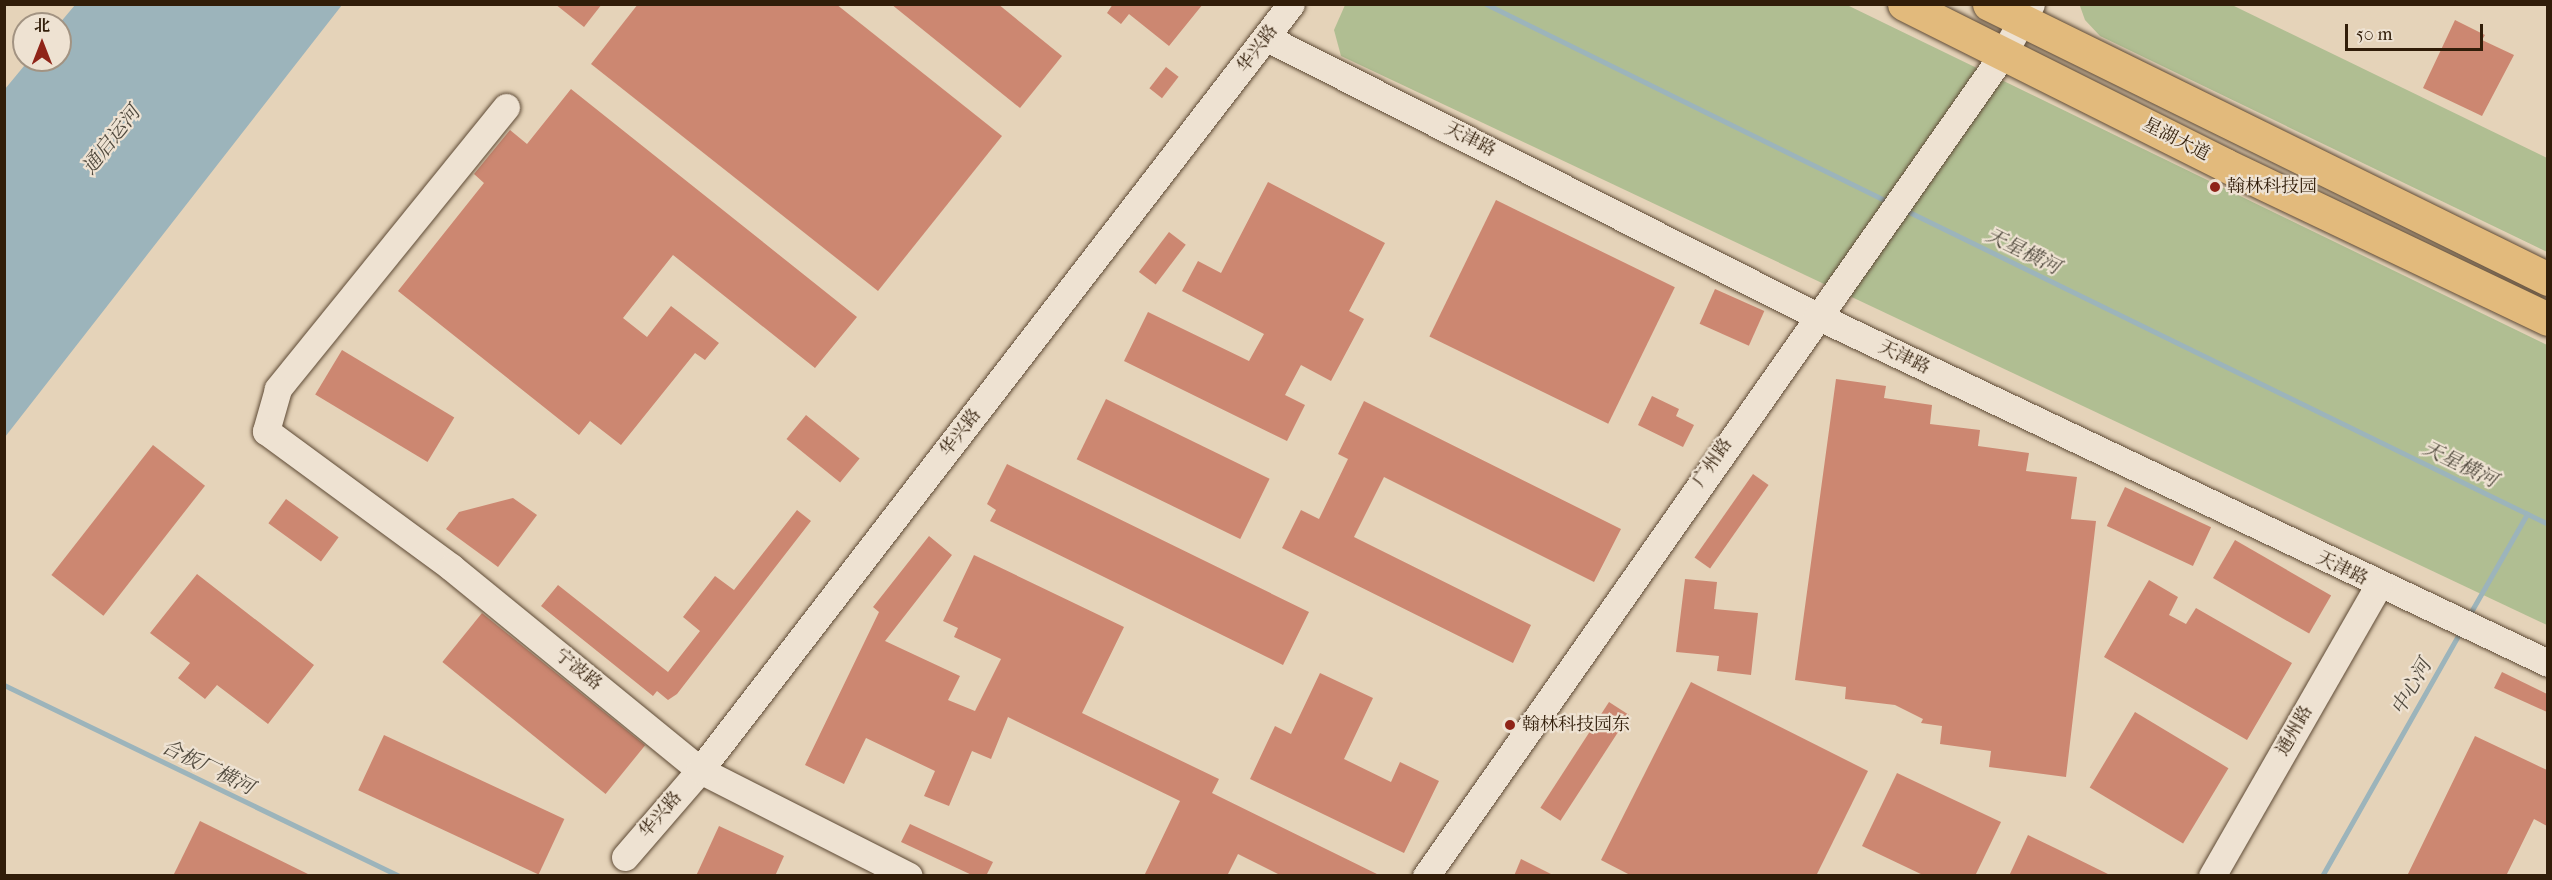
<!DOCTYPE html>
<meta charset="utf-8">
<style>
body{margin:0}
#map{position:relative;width:2552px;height:880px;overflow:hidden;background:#e5d3b9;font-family:"IM FELL French Canon","Noto Serif SC",serif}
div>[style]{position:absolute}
.green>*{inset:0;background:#b0be92}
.water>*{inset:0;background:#9cb4bb}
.stream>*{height:5px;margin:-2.5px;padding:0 2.5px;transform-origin:2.5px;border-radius:2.5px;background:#9cb4bb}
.building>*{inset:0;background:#cc8771;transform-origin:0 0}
.roads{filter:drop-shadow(0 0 2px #5e4a35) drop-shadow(0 0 2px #5e4a35)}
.minor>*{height:27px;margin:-13.5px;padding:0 13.5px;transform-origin:13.5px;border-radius:13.5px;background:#eee2d2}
.major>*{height:33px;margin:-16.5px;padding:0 16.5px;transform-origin:16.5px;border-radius:16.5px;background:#e2ba7c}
.dots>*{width:16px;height:16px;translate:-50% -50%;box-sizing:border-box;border:3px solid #eee2d2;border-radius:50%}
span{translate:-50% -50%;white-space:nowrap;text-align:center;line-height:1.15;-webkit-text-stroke:4.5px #eee2d2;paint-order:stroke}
.street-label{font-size:18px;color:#311d09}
.poi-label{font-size:18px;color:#311d09}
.left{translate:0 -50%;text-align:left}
.water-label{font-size:20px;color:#514a3e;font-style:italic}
.frame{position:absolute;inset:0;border:6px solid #311d09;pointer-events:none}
.north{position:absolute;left:12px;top:12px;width:60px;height:60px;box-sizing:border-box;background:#eee2d2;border:2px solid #a29382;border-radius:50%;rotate:0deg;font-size:16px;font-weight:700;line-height:24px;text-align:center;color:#311d09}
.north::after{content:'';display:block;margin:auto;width:21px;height:27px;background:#8f2418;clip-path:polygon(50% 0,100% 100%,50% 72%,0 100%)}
.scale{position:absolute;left:2345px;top:24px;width:138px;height:27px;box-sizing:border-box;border:3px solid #311d09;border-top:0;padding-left:8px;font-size:18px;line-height:21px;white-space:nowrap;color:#311d09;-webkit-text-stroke:4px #eee2d2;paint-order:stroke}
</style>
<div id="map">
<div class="green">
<i style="clip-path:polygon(1345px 5px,1847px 5px,2547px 345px,2547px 625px,1341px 56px,1334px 30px)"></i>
<i style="clip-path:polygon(2232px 5px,2547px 158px,2547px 252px,2100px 36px,2085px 20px,2080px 6px)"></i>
</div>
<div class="water">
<i style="clip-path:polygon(75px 5px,342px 5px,5px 437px,5px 89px,29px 60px,60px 60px,59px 24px)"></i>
</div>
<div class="stream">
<i style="left:1486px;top:4px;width:449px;rotate:26.2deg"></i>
<i style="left:1903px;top:209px;width:718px;rotate:26.03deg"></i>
<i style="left:2468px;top:617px;width:119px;rotate:-60.2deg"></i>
<i style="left:4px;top:685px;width:439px;rotate:25.8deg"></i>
<i style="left:2322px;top:876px;width:283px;rotate:-60.5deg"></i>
</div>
<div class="building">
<i style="clip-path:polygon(555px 4px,602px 4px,584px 27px)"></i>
<i style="clip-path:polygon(638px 4px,836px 4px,1002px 136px,878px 291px,591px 64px)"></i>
<i style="clip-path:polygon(891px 4px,998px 4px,1062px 56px,1020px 108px)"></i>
<i style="clip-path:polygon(1113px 4px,1203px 4px,1169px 46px,1129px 14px,1121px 24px,1107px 13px)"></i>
<i style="clip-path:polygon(2455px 20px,2485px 35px,2482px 40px,2514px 55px,2482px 116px,2423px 88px)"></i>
<i style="left:1166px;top:67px;width:16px;height:27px;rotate:38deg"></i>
<i style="clip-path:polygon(571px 89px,857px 317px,815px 368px,673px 255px,623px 318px,647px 337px,671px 306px,719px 343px,705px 360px,695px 353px,621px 445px,590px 421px,579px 435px,398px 291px,484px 183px,474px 174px,510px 130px,527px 144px)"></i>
<i style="clip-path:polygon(1268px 182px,1385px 243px,1349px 311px,1364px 319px,1331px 381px,1301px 365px,1285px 395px,1305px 405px,1287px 441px,1124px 361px,1148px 312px,1249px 361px,1264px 334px,1182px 291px,1198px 261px,1221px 273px)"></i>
<i style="left:1496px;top:200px;width:199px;height:152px;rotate:26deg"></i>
<i style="left:1169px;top:232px;width:21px;height:50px;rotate:37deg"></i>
<i style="left:1715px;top:289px;width:54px;height:38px;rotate:24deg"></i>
<i style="left:342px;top:350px;width:131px;height:52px;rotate:31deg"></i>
<i style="clip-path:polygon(1836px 379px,1886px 386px,1884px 398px,1932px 405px,1930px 424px,1980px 430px,1978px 446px,2029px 453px,2026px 471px,2077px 477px,2071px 519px,2096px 521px,2066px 777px,1989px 767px,1991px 751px,1940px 744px,1942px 726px,1921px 723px,1923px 719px,1895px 705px,1845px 699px,1846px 687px,1795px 680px)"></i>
<i style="clip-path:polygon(1652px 396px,1679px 409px,1676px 416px,1694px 425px,1683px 447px,1638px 425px)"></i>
<i style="left:1106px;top:399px;width:182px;height:67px;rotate:26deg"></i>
<i style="clip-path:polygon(1364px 401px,1621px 529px,1594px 582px,1384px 477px,1354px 537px,1531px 625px,1513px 663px,1282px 548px,1301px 510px,1319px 519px,1348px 459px,1338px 454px)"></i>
<i style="left:806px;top:415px;width:69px;height:31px;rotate:39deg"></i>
<i style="left:153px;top:445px;width:66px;height:165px;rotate:38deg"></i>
<i style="clip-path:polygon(1007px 464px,1309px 612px,1283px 665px,990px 521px,996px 510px,987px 504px)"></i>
<i style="left:1753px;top:474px;width:19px;height:102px;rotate:35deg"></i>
<i style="left:2125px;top:487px;width:95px;height:43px;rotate:25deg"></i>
<i style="clip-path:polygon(513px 498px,537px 515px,498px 567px,446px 529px,459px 512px)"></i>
<i style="left:286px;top:499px;width:65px;height:30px;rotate:36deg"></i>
<i style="clip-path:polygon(797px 510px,811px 521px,677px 694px,668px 700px,657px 691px,653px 696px,541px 606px,558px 585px,668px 672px,700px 631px,683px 617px,715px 576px,734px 590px)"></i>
<i style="clip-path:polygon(929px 536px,952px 555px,885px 641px,960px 676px,948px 700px,975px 711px,1001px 659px,954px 637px,958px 628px,943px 621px,974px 555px,1124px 627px,1082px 713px,1219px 779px,1212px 793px,1381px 876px,1282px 876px,1238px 854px,1227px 876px,1144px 876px,1180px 801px,1008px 717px,991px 759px,972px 751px,949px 806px,924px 796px,935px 771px,866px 738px,844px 784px,805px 765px,879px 612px,873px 607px)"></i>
<i style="left:2235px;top:540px;width:111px;height:44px;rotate:30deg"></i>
<i style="clip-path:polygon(197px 574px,314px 665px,268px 724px,217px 685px,205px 699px,178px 678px,190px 663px,150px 633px)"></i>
<i style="clip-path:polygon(1685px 579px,1717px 582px,1714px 609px,1758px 613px,1751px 675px,1717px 671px,1719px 656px,1676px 652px)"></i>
<i style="clip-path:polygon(2149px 580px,2178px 597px,2169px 615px,2186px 624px,2196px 608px,2292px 663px,2247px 740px,2104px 657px)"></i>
<i style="left:482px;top:613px;width:210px;height:63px;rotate:39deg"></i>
<i style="clip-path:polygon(2502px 672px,2547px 694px,2547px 712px,2494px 688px)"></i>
<i style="clip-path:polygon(1320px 673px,1373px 698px,1344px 759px,1391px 782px,1400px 762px,1439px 781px,1404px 853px,1250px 779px,1275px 726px,1291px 734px)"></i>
<i style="clip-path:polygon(1691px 682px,1868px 771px,1816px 876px,1632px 876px,1601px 860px)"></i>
<i style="left:1609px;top:702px;width:24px;height:126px;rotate:33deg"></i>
<i style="left:2135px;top:712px;width:109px;height:88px;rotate:31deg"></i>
<i style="left:384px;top:735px;width:199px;height:61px;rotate:25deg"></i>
<i style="clip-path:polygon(2475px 736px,2547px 770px,2547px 826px,2534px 819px,2506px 876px,2407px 876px)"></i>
<i style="clip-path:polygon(1897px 773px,2001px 822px,1975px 876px,1925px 876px,1862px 846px)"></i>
<i style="clip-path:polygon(200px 821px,312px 876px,173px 876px)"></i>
<i style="clip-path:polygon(910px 824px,993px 862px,986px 876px,974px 876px,901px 842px)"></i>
<i style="clip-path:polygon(719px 826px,784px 856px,775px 876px,696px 876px)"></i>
<i style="clip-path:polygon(2028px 835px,2055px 848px,2112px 876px,2009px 876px)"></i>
<i style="clip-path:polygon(1521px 859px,1555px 876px,1514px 876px)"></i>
</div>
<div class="roads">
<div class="minor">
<i style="left:1267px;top:38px;width:616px;rotate:26.81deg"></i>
<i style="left:1817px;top:316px;width:809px;rotate:25.39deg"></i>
<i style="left:506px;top:107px;width:363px;rotate:129deg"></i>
<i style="left:278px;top:389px;width:44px;rotate:105.9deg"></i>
<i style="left:266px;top:431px;width:230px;rotate:36.3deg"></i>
<i style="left:451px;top:567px;width:321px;rotate:39.2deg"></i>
<i style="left:700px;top:770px;width:234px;rotate:26.9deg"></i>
<i style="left:625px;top:857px;width:115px;rotate:-49.2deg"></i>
<i style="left:700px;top:770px;width:967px;rotate:-52.35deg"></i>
<i style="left:1426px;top:876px;width:1004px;rotate:-54.93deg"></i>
<i style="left:2003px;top:54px;width:57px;rotate:-60.8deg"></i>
<i style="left:2212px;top:876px;width:334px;rotate:-60.2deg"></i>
</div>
<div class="major">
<i style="left:1904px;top:4px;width:359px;rotate:26.6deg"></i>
<i style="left:2225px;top:165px;width:358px;rotate:25.5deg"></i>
<i style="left:1989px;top:4px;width:623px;rotate:26.19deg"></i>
</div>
</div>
<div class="dots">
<i style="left:2215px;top:187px;background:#8f2418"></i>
<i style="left:1510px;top:725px;background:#8f2418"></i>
</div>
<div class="street-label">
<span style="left:1258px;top:49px;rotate:-53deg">华兴路</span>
<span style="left:1470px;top:140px;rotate:27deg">天津路</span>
<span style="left:2176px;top:140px;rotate:27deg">星湖大道</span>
<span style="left:1904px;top:358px;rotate:26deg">天津路</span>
<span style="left:961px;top:433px;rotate:-52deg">华兴路</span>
<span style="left:1713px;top:463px;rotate:-55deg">广州路</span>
<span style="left:2342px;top:569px;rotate:26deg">天津路</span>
<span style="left:578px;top:670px;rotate:39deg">宁波路</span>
<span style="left:2295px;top:731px;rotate:-60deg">通州路</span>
<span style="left:661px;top:815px;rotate:-49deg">华兴路</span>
</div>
<div class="poi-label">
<span class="left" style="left:2227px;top:187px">翰林科技园</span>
<span class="left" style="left:1522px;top:725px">翰林科技园东</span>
</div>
<div class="water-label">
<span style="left:111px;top:140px;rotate:-52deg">通启运河</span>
<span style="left:2023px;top:251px;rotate:26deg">天星横河</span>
<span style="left:2460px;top:464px;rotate:26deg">天星横河</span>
<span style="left:2411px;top:687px;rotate:-60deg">中心河</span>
<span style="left:208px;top:767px;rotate:26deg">合板厂横河</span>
</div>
<div class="frame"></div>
<div class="north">北</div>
<div class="scale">50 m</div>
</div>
